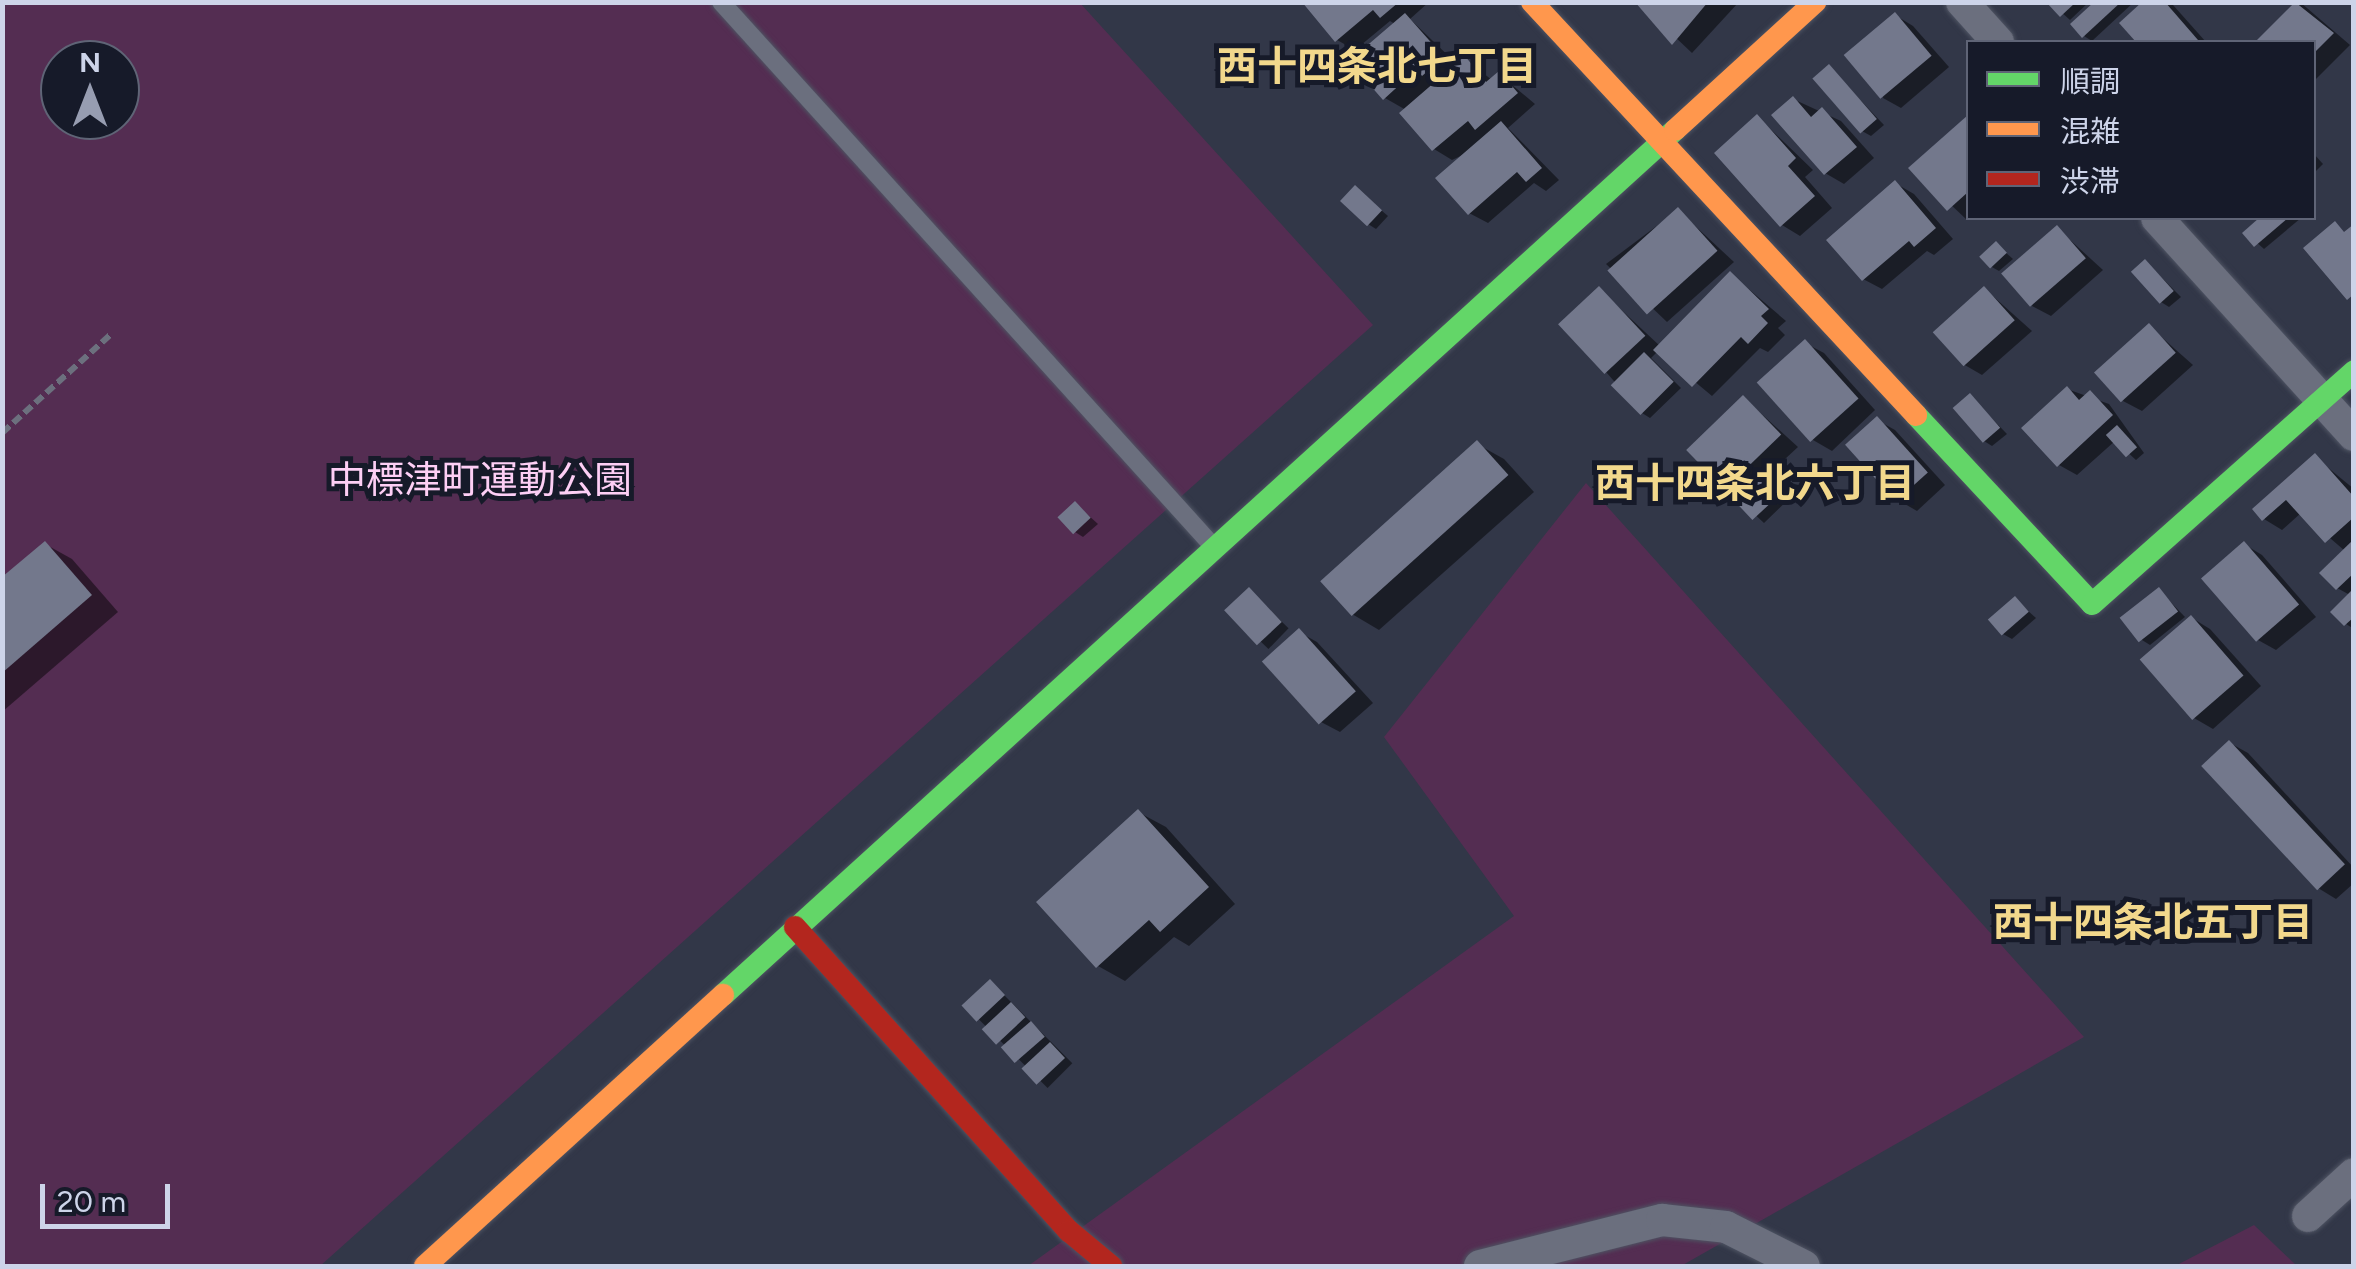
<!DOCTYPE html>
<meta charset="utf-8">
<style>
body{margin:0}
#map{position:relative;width:2356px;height:1269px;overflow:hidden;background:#323748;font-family:Figtree,"Noto Sans JP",sans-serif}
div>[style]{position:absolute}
.green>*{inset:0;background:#542d52}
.shadow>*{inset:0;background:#0007;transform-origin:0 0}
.building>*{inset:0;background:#73788c;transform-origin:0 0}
.path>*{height:6px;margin-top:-3px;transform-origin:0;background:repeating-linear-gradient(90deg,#6c707e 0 10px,transparent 0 15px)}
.roads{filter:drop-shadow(0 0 2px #4e5362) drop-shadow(0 0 2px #4e5362)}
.lane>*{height:18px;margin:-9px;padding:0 9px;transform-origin:9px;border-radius:9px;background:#6b6f7e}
.street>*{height:32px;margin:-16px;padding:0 16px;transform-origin:16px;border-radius:16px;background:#6b6f7e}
.fast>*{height:22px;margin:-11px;padding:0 11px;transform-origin:11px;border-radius:11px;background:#63d668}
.slow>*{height:22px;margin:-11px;padding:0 11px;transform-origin:11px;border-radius:11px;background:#ff974d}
.jam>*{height:22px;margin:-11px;padding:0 11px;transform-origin:11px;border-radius:11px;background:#b3261e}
span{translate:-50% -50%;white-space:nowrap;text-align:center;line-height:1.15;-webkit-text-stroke:10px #161a29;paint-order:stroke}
.park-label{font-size:38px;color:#fdcff5}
.neighbourhood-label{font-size:40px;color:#f2d88c;font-weight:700}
.frame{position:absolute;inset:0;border:5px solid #cdd4e9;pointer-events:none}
.legend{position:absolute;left:1966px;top:40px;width:350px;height:180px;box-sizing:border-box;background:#161a29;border:2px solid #5f6476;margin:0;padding:12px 18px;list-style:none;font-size:30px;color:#cdd4e9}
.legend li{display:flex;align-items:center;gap:20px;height:50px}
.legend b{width:50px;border:2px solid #5f6476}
.north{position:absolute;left:40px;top:40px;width:100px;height:100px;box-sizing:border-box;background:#161a29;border:2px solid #5f6476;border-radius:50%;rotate:0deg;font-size:28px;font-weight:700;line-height:40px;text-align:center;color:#cdd4e9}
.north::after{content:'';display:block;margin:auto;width:35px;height:45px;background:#979db1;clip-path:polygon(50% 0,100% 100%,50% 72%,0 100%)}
.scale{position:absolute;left:40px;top:1184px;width:130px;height:45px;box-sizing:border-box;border:5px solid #cdd4e9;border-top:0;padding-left:12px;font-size:30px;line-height:35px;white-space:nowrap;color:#cdd4e9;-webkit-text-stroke:8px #161a29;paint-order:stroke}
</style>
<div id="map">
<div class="green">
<i style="clip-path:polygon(evenodd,2px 3px,1080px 3px,1373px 325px,320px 1266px,3px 1266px,2px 3px,60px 60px,120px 60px,120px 120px,60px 120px,60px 60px)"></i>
<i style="clip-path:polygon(1586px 483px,2084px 1037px,1681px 1266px,1028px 1266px,1514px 916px,1384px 737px)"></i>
<i style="clip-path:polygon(2254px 1225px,2297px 1266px,2175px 1266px)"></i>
</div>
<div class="shadow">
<i style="clip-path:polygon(1309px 2px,1429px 2px,1410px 19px,1458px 65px,1465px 59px,1492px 80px,1499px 74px,1535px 104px,1508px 128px,1559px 180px,1546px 191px,1534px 183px,1488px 223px,1469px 213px,1469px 152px,1452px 160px,1434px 149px,1406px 110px,1385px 98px,1395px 24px,1390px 21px,1355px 50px,1337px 40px)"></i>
<i style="clip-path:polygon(1638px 2px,1738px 3px,1692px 53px)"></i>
<i style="clip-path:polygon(2050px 2px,2089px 2px,2070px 20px)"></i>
<i style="clip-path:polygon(2097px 2px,2134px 2px,2092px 41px,2084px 36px)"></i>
<i style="clip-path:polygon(2145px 2px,2173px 5px,2206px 42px,2140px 42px,2123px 23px)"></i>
<i style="clip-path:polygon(2300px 2px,2350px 45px,2314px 81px,2314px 42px,2258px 42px)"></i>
<i style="clip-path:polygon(1895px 15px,1913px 26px,1949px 67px,1901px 108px,1883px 98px)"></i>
<i style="clip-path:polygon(1829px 67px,1884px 125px,1871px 136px,1862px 131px)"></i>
<i style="clip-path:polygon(1793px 99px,1841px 121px,1874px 158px,1844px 184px,1825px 173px)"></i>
<i style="clip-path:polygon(1758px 117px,1813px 170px,1805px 177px,1832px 208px,1800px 236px,1782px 225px)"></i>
<i style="clip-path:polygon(1968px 119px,1969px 218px,1967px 220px,1912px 168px)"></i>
<i style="clip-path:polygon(2314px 154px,2323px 164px,2314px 173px)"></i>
<i style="clip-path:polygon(1895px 183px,1914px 194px,1953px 239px,1934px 255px,1927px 251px,1882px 289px,1863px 279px)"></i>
<i style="clip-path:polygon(1355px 188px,1388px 216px,1376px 229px,1368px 224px)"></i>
<i style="clip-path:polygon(1678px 210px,1734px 262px,1667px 322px,1606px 264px)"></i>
<i style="clip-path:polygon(2263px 218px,2301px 218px,2264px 249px,2246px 233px)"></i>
<i style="clip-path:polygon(2057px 228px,2103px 270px,2051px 316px,2032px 306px)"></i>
<i style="clip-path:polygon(1996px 244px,2013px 259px,1999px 271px,1990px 266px)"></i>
<i style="clip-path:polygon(2146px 262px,2181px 297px,2169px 307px,2161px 302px)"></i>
<i style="clip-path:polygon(1731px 274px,1786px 321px,1778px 328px,1785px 335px,1768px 352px,1760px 348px,1712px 396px,1658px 351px,1651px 358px,1681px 388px,1650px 418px,1642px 413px,1606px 372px,1600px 290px,1660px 346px)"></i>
<i style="clip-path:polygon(1985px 289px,2032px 331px,1982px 375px,1963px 364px)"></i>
<i style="clip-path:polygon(2149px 326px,2193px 365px,2142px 411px,2123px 401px)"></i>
<i style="clip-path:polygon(1805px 343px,1824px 353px,1875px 410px,1832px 451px,1813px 440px)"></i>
<i style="clip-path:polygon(2067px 389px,2109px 404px,2144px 453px,2136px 460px,2115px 441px,2077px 475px,2059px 465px)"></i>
<i style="clip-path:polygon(1970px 396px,2007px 434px,1992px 446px,1984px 441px)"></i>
<i style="clip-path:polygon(1744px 398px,1798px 447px,1770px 473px,1794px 494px,1764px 523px,1725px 487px)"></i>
<i style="clip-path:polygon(1877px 420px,1895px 430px,1945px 485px,1917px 511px,1898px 500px)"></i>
<i style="clip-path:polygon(1477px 444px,1504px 459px,1534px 492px,1379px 630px,1352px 614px,1323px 581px)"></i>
<i style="clip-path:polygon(2315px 457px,2354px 489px,2354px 629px,2346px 624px,2350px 595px,2337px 588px,2345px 551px,2301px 513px,2282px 530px,2264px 519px)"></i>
<i style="clip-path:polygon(1076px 504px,1098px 524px,1083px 537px,1075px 532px)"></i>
<i style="clip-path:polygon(45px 544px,72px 559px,118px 612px,2px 712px,2px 581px)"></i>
<i style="clip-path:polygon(2244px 544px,2262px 555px,2316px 617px,2276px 650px,2258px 640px)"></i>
<i style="left:1249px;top:590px;width:55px;height:29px;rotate:44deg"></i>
<i style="clip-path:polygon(2159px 590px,2185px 617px,2150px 645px,2142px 640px)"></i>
<i style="clip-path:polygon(2015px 599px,2036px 618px,2012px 639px,2003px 634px)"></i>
<i style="clip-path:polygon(2192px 618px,2210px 629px,2261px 686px,2213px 729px,2194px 718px)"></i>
<i style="clip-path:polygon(1299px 632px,1317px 642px,1373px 703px,1340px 732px,1321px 722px)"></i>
<i style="clip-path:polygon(2230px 743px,2248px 753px,2354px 868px,2354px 883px,2336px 899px,2318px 888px)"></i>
<i style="clip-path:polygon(1138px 812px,1166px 827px,1235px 904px,1189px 946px,1174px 937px,1125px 981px,1098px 966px)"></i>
<i style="left:991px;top:982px;width:115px;height:35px;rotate:45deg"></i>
</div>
<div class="building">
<i style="clip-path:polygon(1302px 2px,1399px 2px,1380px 18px,1373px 10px,1335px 42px)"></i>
<i style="clip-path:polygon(1635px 2px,1708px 2px,1672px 45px)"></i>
<i style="clip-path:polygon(2046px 2px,2076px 2px,2060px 17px)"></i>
<i style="clip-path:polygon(2094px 2px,2121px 2px,2082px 38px,2070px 24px)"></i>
<i style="clip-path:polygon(2142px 2px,2165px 2px,2198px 40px,2136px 42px,2119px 23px)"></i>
<i style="clip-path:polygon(2295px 2px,2334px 33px,2314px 53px,2314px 42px,2255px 42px)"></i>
<i style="left:1895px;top:12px;width:57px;height:67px;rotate:50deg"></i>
<i style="clip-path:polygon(1405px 13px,1444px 57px,1422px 76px,1417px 69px,1383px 100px,1349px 61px)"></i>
<i style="clip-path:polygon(1465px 56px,1486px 82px,1499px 71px,1518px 93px,1475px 130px,1468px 121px,1432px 151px,1399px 113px)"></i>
<i style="left:1829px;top:64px;width:73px;height:22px;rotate:49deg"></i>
<i style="clip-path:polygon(1793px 96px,1811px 117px,1822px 107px,1857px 147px,1824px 175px,1771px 115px)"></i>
<i style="clip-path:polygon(1757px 114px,1796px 158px,1788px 166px,1815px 196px,1780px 227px,1714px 153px)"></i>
<i style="clip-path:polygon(1968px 115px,1968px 192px,1947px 211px,1908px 168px)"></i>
<i style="clip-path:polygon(1501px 121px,1542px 168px,1526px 182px,1517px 172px,1468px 215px,1435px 178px)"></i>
<i style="clip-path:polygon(1895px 180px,1936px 228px,1914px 247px,1909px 241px,1862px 281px,1826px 240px)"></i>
<i style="left:1355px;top:185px;width:37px;height:22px;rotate:43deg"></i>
<i style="left:1678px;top:207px;width:59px;height:95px;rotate:48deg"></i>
<i style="clip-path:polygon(2259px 218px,2288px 218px,2254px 247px,2242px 233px)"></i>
<i style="clip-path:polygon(2335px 221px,2344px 232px,2354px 224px,2354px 294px,2347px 300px,2303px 248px)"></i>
<i style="left:2057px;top:225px;width:44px;height:74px;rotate:49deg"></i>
<i style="left:1996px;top:241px;width:16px;height:23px;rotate:47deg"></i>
<i style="left:2145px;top:259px;width:43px;height:19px;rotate:48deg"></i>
<i style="clip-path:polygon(1730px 271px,1769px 309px,1761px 316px,1768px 323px,1748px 344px,1741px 337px,1692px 387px,1653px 350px)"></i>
<i style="left:1599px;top:286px;width:68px;height:56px;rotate:47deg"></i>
<i style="left:1984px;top:286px;width:46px;height:69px;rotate:48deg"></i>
<i style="left:2149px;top:323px;width:40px;height:74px;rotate:48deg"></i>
<i style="left:1805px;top:339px;width:80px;height:65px;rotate:48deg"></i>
<i style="left:1644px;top:352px;width:42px;height:47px;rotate:45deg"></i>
<i style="clip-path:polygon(2067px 386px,2079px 400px,2090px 390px,2113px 415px,2057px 467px,2021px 428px)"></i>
<i style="left:1970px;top:393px;width:46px;height:23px;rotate:49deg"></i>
<i style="left:1743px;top:395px;width:55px;height:79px;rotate:46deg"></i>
<i style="left:1877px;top:416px;width:76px;height:43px;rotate:48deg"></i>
<i style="left:2117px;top:425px;width:30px;height:15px;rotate:48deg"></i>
<i style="left:1477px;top:440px;width:47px;height:211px;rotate:48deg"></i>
<i style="clip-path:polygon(2315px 453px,2354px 497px,2354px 517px,2325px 543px,2286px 500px,2262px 521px,2252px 509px)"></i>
<i style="left:1769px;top:469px;width:26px;height:47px;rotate:47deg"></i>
<i style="left:1075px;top:501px;width:23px;height:24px;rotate:47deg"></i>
<i style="clip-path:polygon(2354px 539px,2354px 573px,2336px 590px,2319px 573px)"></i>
<i style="clip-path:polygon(45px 541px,92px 595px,2px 673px,2px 577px)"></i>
<i style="left:2244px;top:541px;width:84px;height:57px;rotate:49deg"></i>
<i style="left:1249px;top:587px;width:48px;height:34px;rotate:47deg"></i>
<i style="left:2159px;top:587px;width:31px;height:50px;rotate:52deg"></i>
<i style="clip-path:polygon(2354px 588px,2354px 617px,2344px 626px,2330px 612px)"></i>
<i style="left:2015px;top:596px;width:21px;height:36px;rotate:49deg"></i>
<i style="left:2191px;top:615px;width:80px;height:68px;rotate:49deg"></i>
<i style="left:1299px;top:628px;width:85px;height:50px;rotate:48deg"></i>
<i style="left:2229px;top:740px;width:170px;height:38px;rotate:47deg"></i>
<i style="clip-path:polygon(1138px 809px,1209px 887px,1160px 932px,1149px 920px,1096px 968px,1036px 902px)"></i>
<i style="left:990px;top:979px;width:22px;height:39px;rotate:47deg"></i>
<i style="left:1011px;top:1002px;width:21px;height:40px;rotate:47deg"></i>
<i style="left:1031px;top:1021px;width:21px;height:40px;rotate:49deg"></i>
<i style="left:1050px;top:1042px;width:22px;height:39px;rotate:47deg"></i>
</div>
<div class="path">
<i style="left:2px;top:433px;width:147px;rotate:-42.2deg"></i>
</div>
<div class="roads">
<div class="lane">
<i style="left:721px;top:2px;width:732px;rotate:47.88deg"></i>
</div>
<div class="street">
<i style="left:1962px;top:2px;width:54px;rotate:48deg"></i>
<i style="left:2157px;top:218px;width:293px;rotate:47.8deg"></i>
<i style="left:2308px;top:1216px;width:62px;rotate:-42.4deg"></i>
<i style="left:1480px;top:1266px;width:188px;rotate:-14.2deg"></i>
<i style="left:1662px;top:1220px;width:64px;rotate:6.2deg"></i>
<i style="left:1726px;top:1227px;width:87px;rotate:26.6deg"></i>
</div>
<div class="fast">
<i style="left:1916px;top:415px;width:258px;rotate:47deg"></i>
<i style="left:2092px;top:604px;width:351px;rotate:-41.6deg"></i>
<i style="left:723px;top:995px;width:1286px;rotate:-42.26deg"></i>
</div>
<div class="slow">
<i style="left:1532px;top:2px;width:564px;rotate:47.08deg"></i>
<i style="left:1675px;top:130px;width:190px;rotate:-42.4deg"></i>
<i style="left:425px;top:1266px;width:403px;rotate:-42.3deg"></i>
</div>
<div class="jam">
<i style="left:795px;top:927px;width:409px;rotate:48deg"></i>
<i style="left:1069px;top:1231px;width:55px;rotate:39.8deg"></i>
</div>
</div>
<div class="park-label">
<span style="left:480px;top:481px">中標津町運動公園</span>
</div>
<div class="neighbourhood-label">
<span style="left:1377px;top:66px">西十四条北七丁目</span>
<span style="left:1755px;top:483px">西十四条北六丁目</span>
<span style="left:2153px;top:922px">西十四条北五丁目</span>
</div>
<div class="frame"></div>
<ul class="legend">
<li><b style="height:12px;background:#63d668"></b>順調</li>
<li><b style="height:12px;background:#ff974d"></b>混雑</li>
<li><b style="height:12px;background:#b3261e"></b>渋滞</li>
</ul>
<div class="north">N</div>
<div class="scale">20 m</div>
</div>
